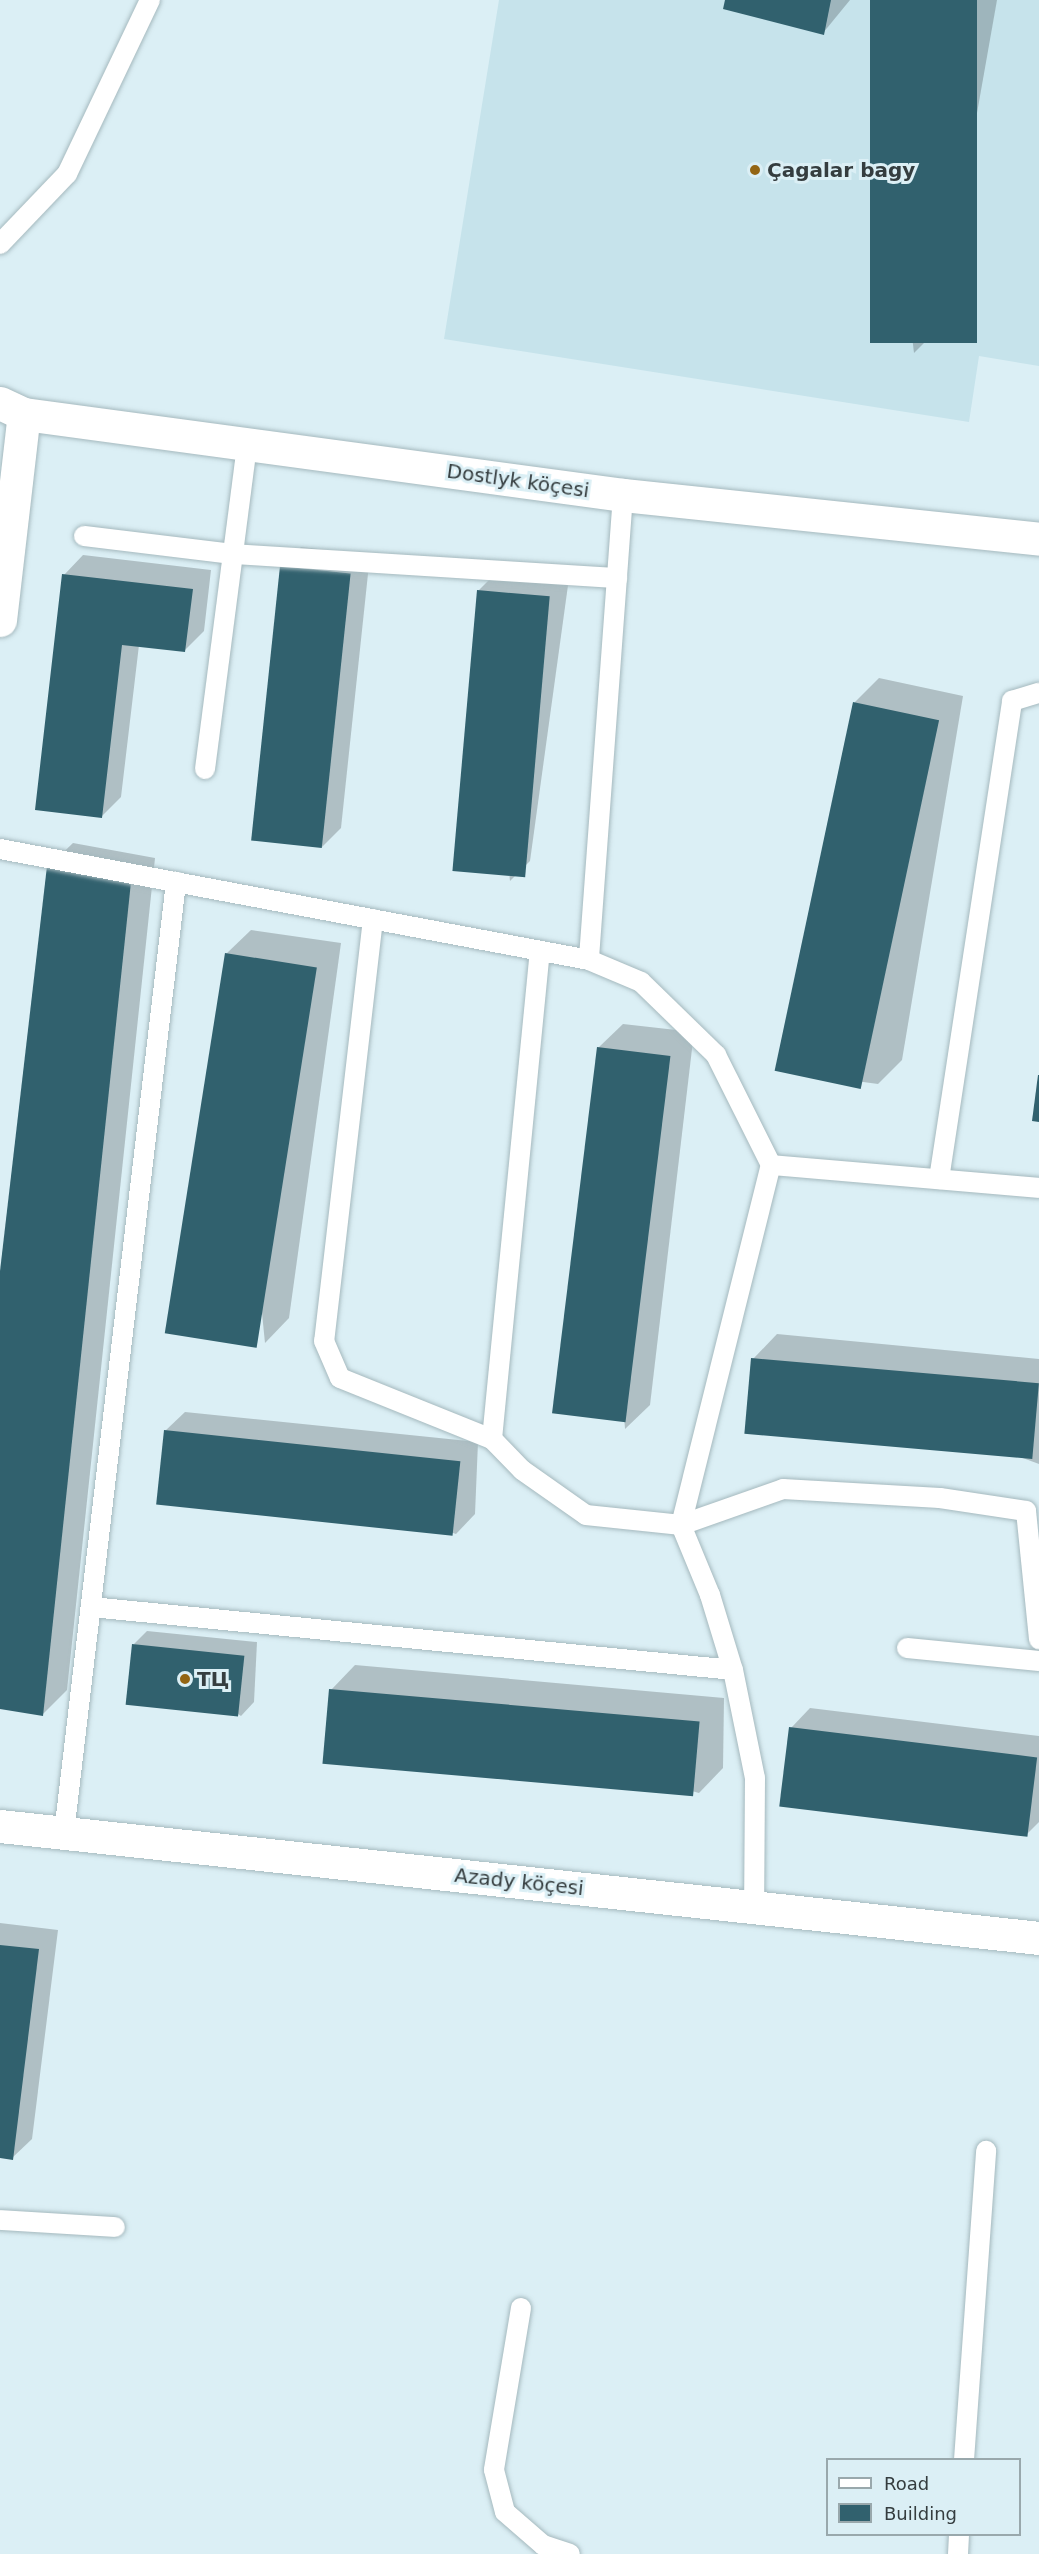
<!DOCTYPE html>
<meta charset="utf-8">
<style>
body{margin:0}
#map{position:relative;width:1039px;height:2554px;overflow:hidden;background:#dbeff5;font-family:"DejaVu Sans",sans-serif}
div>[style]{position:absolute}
.built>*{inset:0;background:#c6e3eb}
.shadow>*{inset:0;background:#0003}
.building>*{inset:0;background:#31616e;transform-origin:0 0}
.roads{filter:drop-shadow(0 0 2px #a5b9be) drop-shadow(0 0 2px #a5b9be)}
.lane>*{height:20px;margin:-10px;padding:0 10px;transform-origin:10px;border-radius:10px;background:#fff}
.street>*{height:33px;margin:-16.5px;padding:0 16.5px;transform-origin:16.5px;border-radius:16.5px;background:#fff}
.secondary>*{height:33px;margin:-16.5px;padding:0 16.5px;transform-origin:16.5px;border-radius:16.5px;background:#fff}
.dots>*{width:16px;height:16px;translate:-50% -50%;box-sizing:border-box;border:3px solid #dbeff5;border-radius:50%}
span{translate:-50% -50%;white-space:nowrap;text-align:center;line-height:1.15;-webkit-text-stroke:6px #dbeff5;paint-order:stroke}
.poi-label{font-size:20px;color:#353d3f;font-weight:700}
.left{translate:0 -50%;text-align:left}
.street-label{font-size:20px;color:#353d3f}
.legend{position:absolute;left:826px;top:2458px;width:195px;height:78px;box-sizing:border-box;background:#dbeff5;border:2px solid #99a8ac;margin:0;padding:8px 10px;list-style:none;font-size:18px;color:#353d3f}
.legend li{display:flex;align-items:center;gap:12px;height:30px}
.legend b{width:30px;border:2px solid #99a8ac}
</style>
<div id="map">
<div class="built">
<i style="clip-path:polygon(499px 0,1039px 0,1039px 366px,979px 356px,969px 422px,444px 339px)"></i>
</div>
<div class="shadow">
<i style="clip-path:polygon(726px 0,850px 0,823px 33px)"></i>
<i style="clip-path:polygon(872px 0,997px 0,939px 328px,914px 353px)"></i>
<i style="clip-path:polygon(301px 547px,370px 555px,341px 828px,322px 847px,281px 567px)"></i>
<i style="clip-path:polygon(83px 555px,211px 570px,204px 631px,185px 650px,139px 645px,121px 797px,102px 816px,64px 575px)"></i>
<i style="clip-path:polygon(498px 571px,569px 578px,530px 861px,510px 881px,478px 591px)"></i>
<i style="clip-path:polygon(879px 678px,963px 696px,902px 1060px,878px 1084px,797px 1073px,855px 702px)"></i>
<i style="clip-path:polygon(73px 843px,155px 858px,67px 1690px,43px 1714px,0 1707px,0 1284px,48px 867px)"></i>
<i style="clip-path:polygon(251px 930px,341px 943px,289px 1318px,265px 1343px,226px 954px)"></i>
<i style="clip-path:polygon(623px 1024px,694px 1032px,650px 1405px,625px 1429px,598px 1048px)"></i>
<i style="clip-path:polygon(777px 1334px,1039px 1359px,1039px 1464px,753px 1359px)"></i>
<i style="clip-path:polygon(185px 1412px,478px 1442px,475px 1514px,456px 1534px,165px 1431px)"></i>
<i style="clip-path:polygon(147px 1631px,257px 1642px,254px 1702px,241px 1716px,134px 1644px)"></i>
<i style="clip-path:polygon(355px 1665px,724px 1698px,723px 1768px,699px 1793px,331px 1690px)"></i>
<i style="clip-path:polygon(810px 1708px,1039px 1736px,1039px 1822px,1027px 1834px,791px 1728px)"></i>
<i style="clip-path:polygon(0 1923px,58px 1930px,32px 2139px,12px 2158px,0 2156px)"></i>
</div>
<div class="building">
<i style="clip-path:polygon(725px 0,831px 0,824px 35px,723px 9px)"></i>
<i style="left:870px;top:0;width:107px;height:343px"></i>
<i style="left:280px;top:566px;width:71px;height:276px;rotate:6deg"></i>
<i style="clip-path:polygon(62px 574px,193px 589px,185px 652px,122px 645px,102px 818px,35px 810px)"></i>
<i style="left:477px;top:590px;width:73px;height:282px;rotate:5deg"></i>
<i style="left:853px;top:702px;width:88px;height:377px;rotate:12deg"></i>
<i style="clip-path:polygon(47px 866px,131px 882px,43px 1716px,0 1709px,0 1271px)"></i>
<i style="left:225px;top:953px;width:93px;height:385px;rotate:9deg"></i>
<i style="left:597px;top:1047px;width:74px;height:369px;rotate:7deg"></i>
<i style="clip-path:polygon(1038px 1075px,1039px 1075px,1039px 1122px,1032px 1121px)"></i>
<i style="left:751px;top:1358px;width:289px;height:76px;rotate:5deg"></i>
<i style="left:164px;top:1430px;width:298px;height:75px;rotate:6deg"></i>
<i style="left:132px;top:1644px;width:113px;height:61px;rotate:6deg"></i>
<i style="left:329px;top:1689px;width:372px;height:75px;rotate:5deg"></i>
<i style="left:789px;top:1727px;width:250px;height:80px;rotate:7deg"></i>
<i style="clip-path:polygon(0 1945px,39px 1949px,13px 2160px,0 2158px)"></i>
</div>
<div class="roads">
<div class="lane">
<i style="left:0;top:244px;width:97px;rotate:-46.3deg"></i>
<i style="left:67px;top:174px;width:193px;rotate:-64.5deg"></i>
<i style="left:623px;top:495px;width:466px;rotate:94.2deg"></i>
<i style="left:589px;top:960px;width:56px;rotate:22.9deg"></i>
<i style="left:641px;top:982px;width:105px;rotate:44.2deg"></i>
<i style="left:716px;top:1055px;width:123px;rotate:63.4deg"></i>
<i style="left:771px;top:1165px;width:269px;rotate:4.9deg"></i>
<i style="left:84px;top:536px;width:150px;rotate:6.9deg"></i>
<i style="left:233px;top:554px;width:385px;rotate:3.6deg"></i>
<i style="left:205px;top:769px;width:328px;rotate:-82.6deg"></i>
<i style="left:0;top:849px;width:599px;rotate:10.67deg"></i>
<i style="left:373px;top:919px;width:425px;rotate:96.6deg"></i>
<i style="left:324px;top:1341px;width:40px;rotate:66.6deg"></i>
<i style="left:340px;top:1378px;width:164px;rotate:21.9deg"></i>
<i style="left:492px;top:1439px;width:43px;rotate:45.9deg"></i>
<i style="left:522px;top:1470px;width:78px;rotate:35.1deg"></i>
<i style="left:586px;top:1515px;width:96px;rotate:6deg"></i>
<i style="left:681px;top:1525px;width:76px;rotate:67.5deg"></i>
<i style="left:710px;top:1595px;width:78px;rotate:73deg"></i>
<i style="left:733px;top:1670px;width:110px;rotate:78.5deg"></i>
<i style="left:755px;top:1778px;width:130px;rotate:90.4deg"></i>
<i style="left:939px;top:1179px;width:484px;rotate:-81.3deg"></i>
<i style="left:1012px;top:701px;width:28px;rotate:-17deg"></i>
<i style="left:492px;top:1439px;width:490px;rotate:-84.4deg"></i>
<i style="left:681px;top:1525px;width:108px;rotate:-19.4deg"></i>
<i style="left:783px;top:1489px;width:157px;rotate:3.3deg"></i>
<i style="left:940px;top:1498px;width:87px;rotate:8.6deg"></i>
<i style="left:1026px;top:1511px;width:129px;rotate:84.2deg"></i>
<i style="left:681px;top:1525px;width:371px;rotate:-76deg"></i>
<i style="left:91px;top:1607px;width:645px;rotate:5.6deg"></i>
<i style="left:907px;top:1648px;width:133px;rotate:5.6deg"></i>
<i style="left:64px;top:1833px;width:958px;rotate:-83.28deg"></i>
<i style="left:0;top:2220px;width:115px;rotate:3.5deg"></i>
<i style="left:521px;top:2308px;width:164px;rotate:99.5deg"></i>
<i style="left:494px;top:2470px;width:43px;rotate:75.3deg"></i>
<i style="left:505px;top:2512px;width:50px;rotate:41deg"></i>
<i style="left:543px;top:2545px;width:28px;rotate:18deg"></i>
<i style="left:964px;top:2460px;width:310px;rotate:-85.9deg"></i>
<i style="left:958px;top:2554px;width:20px;rotate:-87deg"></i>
</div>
<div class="street">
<i style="left:0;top:403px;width:26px;rotate:25deg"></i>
<i style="left:24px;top:414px;width:604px;rotate:7.7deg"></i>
<i style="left:623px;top:495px;width:418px;rotate:6deg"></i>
<i style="left:0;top:620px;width:207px;rotate:-83.4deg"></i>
</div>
<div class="secondary">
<i style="left:0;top:1826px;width:1045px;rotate:6.15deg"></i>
</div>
</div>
<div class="dots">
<i style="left:755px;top:170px;background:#936513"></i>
<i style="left:185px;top:1679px;background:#936513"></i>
</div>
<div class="poi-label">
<span class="left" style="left:767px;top:170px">Çagalar bagy</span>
<span class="left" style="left:197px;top:1679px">ТЦ</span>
</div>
<div class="street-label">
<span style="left:518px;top:481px;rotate:8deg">Dostlyk köçesi</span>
<span style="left:519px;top:1882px;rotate:6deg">Azady köçesi</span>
</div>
<ul class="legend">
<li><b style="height:8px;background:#fff"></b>Road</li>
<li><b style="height:16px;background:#31616e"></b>Building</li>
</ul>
</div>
